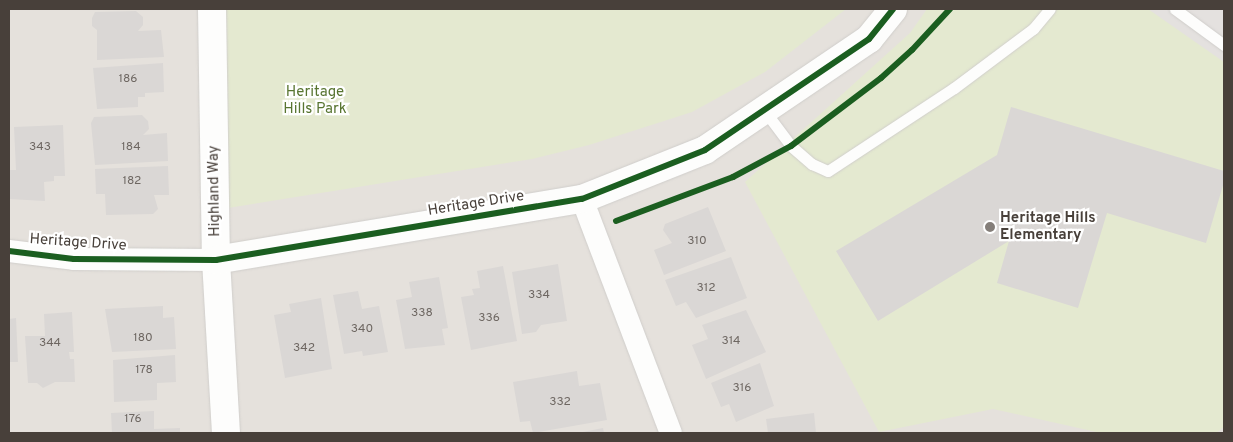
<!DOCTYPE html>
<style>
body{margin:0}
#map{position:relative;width:1233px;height:442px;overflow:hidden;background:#f2f0ee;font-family:Overpass,sans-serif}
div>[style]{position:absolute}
.residential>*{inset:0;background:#e5e1dc;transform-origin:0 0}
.green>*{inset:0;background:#e4e9d0}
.parking>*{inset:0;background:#e4e1df}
.building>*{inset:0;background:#dad7d5}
.roads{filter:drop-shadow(0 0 1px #d0cecb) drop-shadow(0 0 1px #d0cecb)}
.service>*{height:11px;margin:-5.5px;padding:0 5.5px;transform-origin:5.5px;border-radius:5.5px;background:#fdfdfc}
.minor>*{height:22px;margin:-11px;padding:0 11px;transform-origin:11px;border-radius:11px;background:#fdfdfc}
.tertiary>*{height:28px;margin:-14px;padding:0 14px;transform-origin:14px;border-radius:14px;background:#fdfdfc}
.cycleway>*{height:6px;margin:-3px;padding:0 3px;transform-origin:3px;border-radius:3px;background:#1b5e20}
.dots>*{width:14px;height:14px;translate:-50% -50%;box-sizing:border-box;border:2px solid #fff;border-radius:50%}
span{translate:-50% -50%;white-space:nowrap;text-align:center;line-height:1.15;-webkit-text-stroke:4.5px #fff;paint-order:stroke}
.number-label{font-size:12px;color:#6e6762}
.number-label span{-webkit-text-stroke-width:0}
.park-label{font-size:15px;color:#587531}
.street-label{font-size:15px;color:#48403a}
.poi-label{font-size:15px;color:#48403a;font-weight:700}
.left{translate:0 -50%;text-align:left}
.frame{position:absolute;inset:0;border:10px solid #48403a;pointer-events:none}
</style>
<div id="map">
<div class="residential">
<i style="left:9px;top:9px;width:1215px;height:424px"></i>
</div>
<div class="green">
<i style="clip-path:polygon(217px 9px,846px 9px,765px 72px,692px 112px,589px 145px,532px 159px,228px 208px)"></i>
<i style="clip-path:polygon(927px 9px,1224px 9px,1224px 427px,1216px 433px,1101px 433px,993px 409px,879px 432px,745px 182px,910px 33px)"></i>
</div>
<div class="parking">
<i style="clip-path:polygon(1148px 9px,1224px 9px,1224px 62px)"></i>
</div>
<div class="building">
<i style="clip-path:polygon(136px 11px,143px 17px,143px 25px,138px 31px,161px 30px,164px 57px,97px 60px,97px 30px,92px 26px,92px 18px,95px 12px)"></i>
<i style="clip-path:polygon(163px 63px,164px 92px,145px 93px,145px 97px,138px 97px,138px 107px,97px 109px,93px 68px)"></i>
<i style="clip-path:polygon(1011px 107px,1224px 171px,1224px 182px,1206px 243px,1107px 213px,1078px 308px,997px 283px,1009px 241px,878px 321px,836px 251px,997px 155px)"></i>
<i style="clip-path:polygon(142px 115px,148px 121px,149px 129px,143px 135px,167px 133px,168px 161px,95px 165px,91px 123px,94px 117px)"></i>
<i style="clip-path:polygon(63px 125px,65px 176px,54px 176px,54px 181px,44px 182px,45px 201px,9px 199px,9px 170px,16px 170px,14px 127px)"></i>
<i style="clip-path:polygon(168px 166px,169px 195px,154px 195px,158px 209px,153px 214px,106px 215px,105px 194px,96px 194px,95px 169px)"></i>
<i style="clip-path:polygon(708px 207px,726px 251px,664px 275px,654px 250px,672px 243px,663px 230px,665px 224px)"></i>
<i style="clip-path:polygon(731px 257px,747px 298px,696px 318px,686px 302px,676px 306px,665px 280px)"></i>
<i style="clip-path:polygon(558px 264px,567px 321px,541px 325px,536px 332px,522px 334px,512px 272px)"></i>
<i style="clip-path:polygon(503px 266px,517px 341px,471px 350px,461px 297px,474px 295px,472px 289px,480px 288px,477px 271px)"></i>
<i style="clip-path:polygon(439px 277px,448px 328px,442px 329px,445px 345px,405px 349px,396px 300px,412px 297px,409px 282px)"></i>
<i style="clip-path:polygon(358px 291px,362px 309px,379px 306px,388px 352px,363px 356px,362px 351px,344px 354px,333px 295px)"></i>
<i style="clip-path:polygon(321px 298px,332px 369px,285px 378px,274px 315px,291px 312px,289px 304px)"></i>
<i style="clip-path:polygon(163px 306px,163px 318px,174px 317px,176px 349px,112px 352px,105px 309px)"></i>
<i style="clip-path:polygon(746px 310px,766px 352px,706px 379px,692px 345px,708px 339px,702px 325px)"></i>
<i style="clip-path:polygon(72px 312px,74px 352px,69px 352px,70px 359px,74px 359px,75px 382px,55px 382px,43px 388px,37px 383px,28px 383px,25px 336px,45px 336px,44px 314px)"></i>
<i style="clip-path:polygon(16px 318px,18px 362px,9px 362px,9px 319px)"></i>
<i style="clip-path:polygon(175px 355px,176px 382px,157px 383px,157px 400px,114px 402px,113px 360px)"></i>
<i style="clip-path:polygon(760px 363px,774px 406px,736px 422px,729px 404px,721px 407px,711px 383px)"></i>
<i style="clip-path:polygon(577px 371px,579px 386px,600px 383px,607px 420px,533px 433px,530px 421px,520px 422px,513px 382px)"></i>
<i style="clip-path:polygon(154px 411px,154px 429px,180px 428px,180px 433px,112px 433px,111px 413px)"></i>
<i style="clip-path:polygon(814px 413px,816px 433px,768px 433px,766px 419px)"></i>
<i style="clip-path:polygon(603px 428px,604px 433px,583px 433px,583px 432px)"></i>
</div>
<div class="roads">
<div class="service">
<i style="left:1175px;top:9px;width:61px;rotate:36.3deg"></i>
<i style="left:764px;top:110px;width:45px;rotate:53.1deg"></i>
<i style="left:791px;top:146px;width:28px;rotate:41deg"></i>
<i style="left:812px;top:164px;width:17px;rotate:24deg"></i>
<i style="left:828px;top:171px;width:151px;rotate:-33.4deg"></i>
<i style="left:954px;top:88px;width:99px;rotate:-36.8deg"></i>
<i style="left:1033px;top:29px;width:26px;rotate:-50deg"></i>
</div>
<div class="minor">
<i style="left:582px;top:199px;width:250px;rotate:69.2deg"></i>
<i style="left:9px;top:251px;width:65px;rotate:7deg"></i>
<i style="left:74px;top:259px;width:142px;rotate:0.4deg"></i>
</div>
<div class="tertiary">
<i style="left:212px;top:9px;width:251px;rotate:89.1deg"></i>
<i style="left:216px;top:260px;width:173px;rotate:86.7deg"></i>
<i style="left:216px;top:260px;width:371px;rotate:-9.5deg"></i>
<i style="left:582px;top:199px;width:132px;rotate:-21.7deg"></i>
<i style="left:705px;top:150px;width:198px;rotate:-34.1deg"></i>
<i style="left:869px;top:39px;width:38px;rotate:-51deg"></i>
</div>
</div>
<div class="cycleway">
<i style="left:616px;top:221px;width:125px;rotate:-20.6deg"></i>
<i style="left:733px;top:177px;width:66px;rotate:-28.1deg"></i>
<i style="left:791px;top:146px;width:113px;rotate:-37.1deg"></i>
<i style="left:881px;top:78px;width:42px;rotate:-42.1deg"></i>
<i style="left:912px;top:50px;width:56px;rotate:-47.2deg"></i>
<i style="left:9px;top:251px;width:65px;rotate:7deg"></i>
<i style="left:74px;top:259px;width:142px;rotate:0.4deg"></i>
<i style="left:216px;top:260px;width:371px;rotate:-9.5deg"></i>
<i style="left:582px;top:199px;width:132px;rotate:-21.7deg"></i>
<i style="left:705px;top:150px;width:198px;rotate:-34.1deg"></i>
<i style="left:869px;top:39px;width:38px;rotate:-51deg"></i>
</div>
<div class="dots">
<i style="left:990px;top:227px;background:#847e79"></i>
</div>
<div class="number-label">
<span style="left:128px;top:80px">186</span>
<span style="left:40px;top:148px">343</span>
<span style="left:131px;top:148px">184</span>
<span style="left:132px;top:182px">182</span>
<span style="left:697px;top:242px">310</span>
<span style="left:706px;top:289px">312</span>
<span style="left:539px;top:296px">334</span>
<span style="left:422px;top:314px">338</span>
<span style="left:489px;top:319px">336</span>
<span style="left:362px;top:330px">340</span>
<span style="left:143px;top:339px">180</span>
<span style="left:731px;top:342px">314</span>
<span style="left:50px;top:344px">344</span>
<span style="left:304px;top:349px">342</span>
<span style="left:144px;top:371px">178</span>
<span style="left:742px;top:389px">316</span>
<span style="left:560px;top:403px">332</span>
<span style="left:133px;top:420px">176</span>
</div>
<div class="park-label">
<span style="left:315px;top:101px">Heritage<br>Hills Park</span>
</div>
<div class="street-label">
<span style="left:215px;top:191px;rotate:-91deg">Highland Way</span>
<span style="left:476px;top:204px;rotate:-9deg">Heritage Drive</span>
<span style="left:78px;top:243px;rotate:4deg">Heritage Drive</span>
</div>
<div class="poi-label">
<span class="left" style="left:1000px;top:227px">Heritage Hills<br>Elementary</span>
</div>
<div class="frame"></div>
</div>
